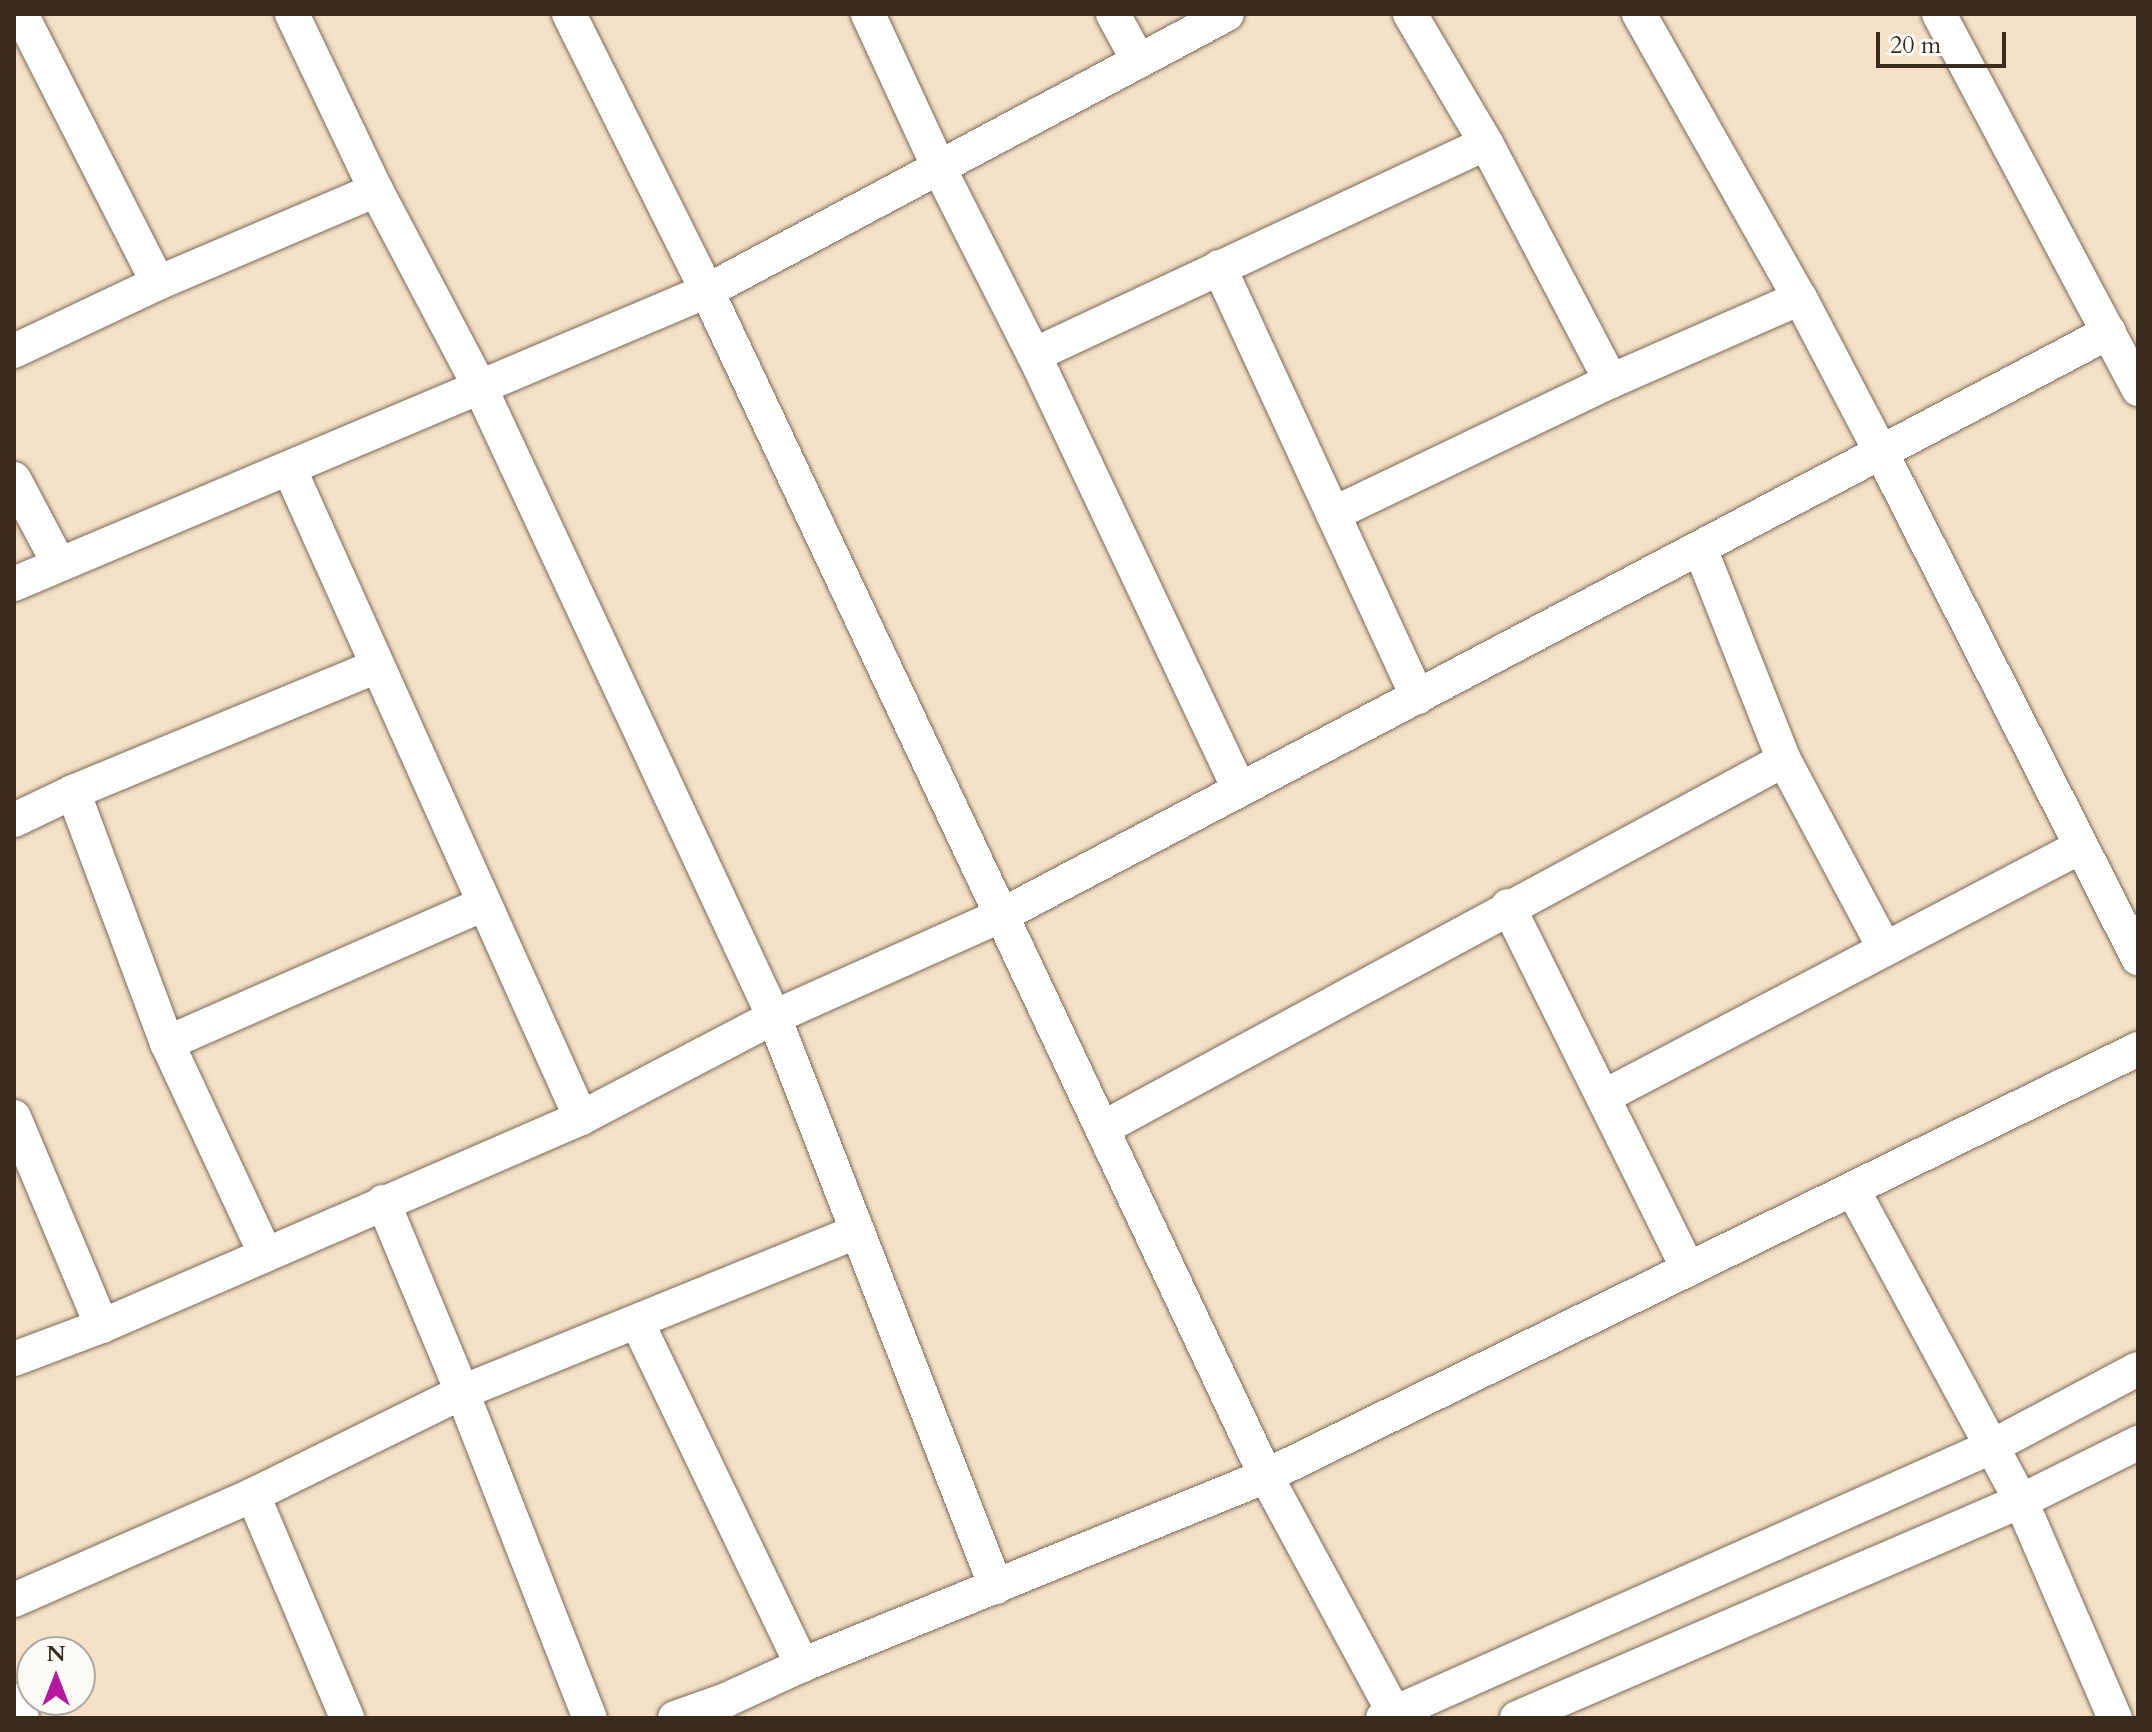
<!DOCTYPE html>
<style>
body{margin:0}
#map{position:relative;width:2152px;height:1732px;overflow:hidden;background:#f4e1c7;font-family:Cardo,serif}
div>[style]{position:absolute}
.roads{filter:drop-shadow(0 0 2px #7c6a59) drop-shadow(0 0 2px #7c6a59)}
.minor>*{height:34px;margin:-17px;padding:0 17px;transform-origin:17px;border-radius:17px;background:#fff}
span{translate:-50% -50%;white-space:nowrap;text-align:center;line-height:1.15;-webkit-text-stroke:7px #fdfcf7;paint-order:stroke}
.frame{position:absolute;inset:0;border:16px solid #3b2a1e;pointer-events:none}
.north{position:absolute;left:16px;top:1636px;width:80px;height:80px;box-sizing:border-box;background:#fdfcf7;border:2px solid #afa8a0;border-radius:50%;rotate:0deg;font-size:22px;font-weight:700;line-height:32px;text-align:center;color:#3b2a1e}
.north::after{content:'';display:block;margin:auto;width:28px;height:36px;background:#b5179e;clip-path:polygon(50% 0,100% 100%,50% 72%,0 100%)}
.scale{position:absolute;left:1876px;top:32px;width:130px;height:36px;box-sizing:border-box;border:4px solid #3b2a1e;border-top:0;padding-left:10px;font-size:24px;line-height:28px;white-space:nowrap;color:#3b2a1e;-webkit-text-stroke:6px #fdfcf7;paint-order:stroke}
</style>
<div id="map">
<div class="roads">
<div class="minor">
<i style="left:21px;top:14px;width:302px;rotate:63deg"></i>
<i style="left:292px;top:14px;width:195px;rotate:64.5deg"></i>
<i style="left:376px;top:190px;width:221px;rotate:62.2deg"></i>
<i style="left:479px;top:385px;width:697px;rotate:64.98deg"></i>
<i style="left:774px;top:1017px;width:612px;rotate:68.72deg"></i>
<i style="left:569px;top:14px;width:309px;rotate:63.5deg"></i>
<i style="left:707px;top:291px;width:1310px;rotate:64.75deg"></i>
<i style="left:1266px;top:1476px;width:275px;rotate:61.6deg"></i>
<i style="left:868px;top:14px;width:170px;rotate:65.2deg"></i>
<i style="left:939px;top:168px;width:210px;rotate:63.1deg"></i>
<i style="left:1034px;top:355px;width:481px;rotate:64.7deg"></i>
<i style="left:1113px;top:14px;width:52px;rotate:61.5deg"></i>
<i style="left:1410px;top:14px;width:150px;rotate:59.5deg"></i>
<i style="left:1486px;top:143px;width:269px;rotate:62.3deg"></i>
<i style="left:1639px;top:14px;width:326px;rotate:60.5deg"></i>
<i style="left:1800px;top:298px;width:174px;rotate:62.3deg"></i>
<i style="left:1881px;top:452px;width:568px;rotate:63.07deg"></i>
<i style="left:1939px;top:14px;width:425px;rotate:62deg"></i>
<i style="left:1219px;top:267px;width:474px;rotate:65.2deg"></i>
<i style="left:14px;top:351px;width:159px;rotate:-25.3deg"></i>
<i style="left:158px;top:283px;width:237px;rotate:-23.1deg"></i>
<i style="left:1034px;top:355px;width:499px;rotate:-25.1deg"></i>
<i style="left:289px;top:468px;width:713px;rotate:65.81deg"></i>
<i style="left:14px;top:479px;width:96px;rotate:62.1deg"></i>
<i style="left:1333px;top:514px;width:308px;rotate:-25.6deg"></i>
<i style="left:1611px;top:381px;width:206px;rotate:-23.7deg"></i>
<i style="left:1700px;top:548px;width:228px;rotate:68.4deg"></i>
<i style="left:1784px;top:760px;width:214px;rotate:61.9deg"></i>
<i style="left:14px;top:584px;width:752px;rotate:-22.92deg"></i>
<i style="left:707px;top:291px;width:589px;rotate:-28.04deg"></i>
<i style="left:14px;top:820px;width:65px;rotate:-25.4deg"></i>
<i style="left:1508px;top:906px;width:405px;rotate:63.6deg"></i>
<i style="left:167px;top:1043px;width:346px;rotate:-23.7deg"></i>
<i style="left:1605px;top:1096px;width:536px;rotate:-27.66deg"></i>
<i style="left:14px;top:1117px;width:227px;rotate:67.2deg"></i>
<i style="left:1103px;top:1128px;width:774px;rotate:-28.39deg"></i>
<i style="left:1853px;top:1190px;width:353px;rotate:61.6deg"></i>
<i style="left:2021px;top:1501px;width:236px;rotate:66.6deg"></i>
<i style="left:383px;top:1202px;width:206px;rotate:67.4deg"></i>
<i style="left:462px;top:1392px;width:350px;rotate:68.6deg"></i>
<i style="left:265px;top:1253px;width:232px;rotate:-115deg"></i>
<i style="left:167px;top:1043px;width:268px;rotate:-110.5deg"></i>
<i style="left:73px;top:792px;width:329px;rotate:-22.5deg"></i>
<i style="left:637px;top:1322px;width:381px;rotate:64.3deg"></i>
<i style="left:14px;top:1359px;width:94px;rotate:-20.6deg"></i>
<i style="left:102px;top:1326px;width:522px;rotate:-23.47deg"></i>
<i style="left:581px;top:1118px;width:218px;rotate:-27.6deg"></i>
<i style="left:774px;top:1017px;width:250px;rotate:-24.1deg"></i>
<i style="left:1002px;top:915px;width:1251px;rotate:-27.77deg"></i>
<i style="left:253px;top:1495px;width:242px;rotate:67.1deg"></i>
<i style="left:14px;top:1600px;width:261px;rotate:-23.7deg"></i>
<i style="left:253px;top:1495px;width:233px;rotate:-26.2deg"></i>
<i style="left:462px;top:1392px;width:427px;rotate:-22.1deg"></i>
<i style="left:14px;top:1701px;width:19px;rotate:65deg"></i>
<i style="left:675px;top:1718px;width:54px;rotate:-19.4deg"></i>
<i style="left:726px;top:1700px;width:84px;rotate:-24.7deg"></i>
<i style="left:802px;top:1665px;width:501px;rotate:-22.16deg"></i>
<i style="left:1266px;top:1476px;width:971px;rotate:-26.09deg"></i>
<i style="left:1383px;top:1718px;width:666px;rotate:-24.02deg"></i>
<i style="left:1991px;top:1447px;width:166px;rotate:-28deg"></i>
<i style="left:1517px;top:1718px;width:549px;rotate:-23.29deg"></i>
<i style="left:2021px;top:1501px;width:131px;rotate:-26.4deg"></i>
</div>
</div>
<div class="frame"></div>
<div class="north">N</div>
<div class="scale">20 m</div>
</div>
